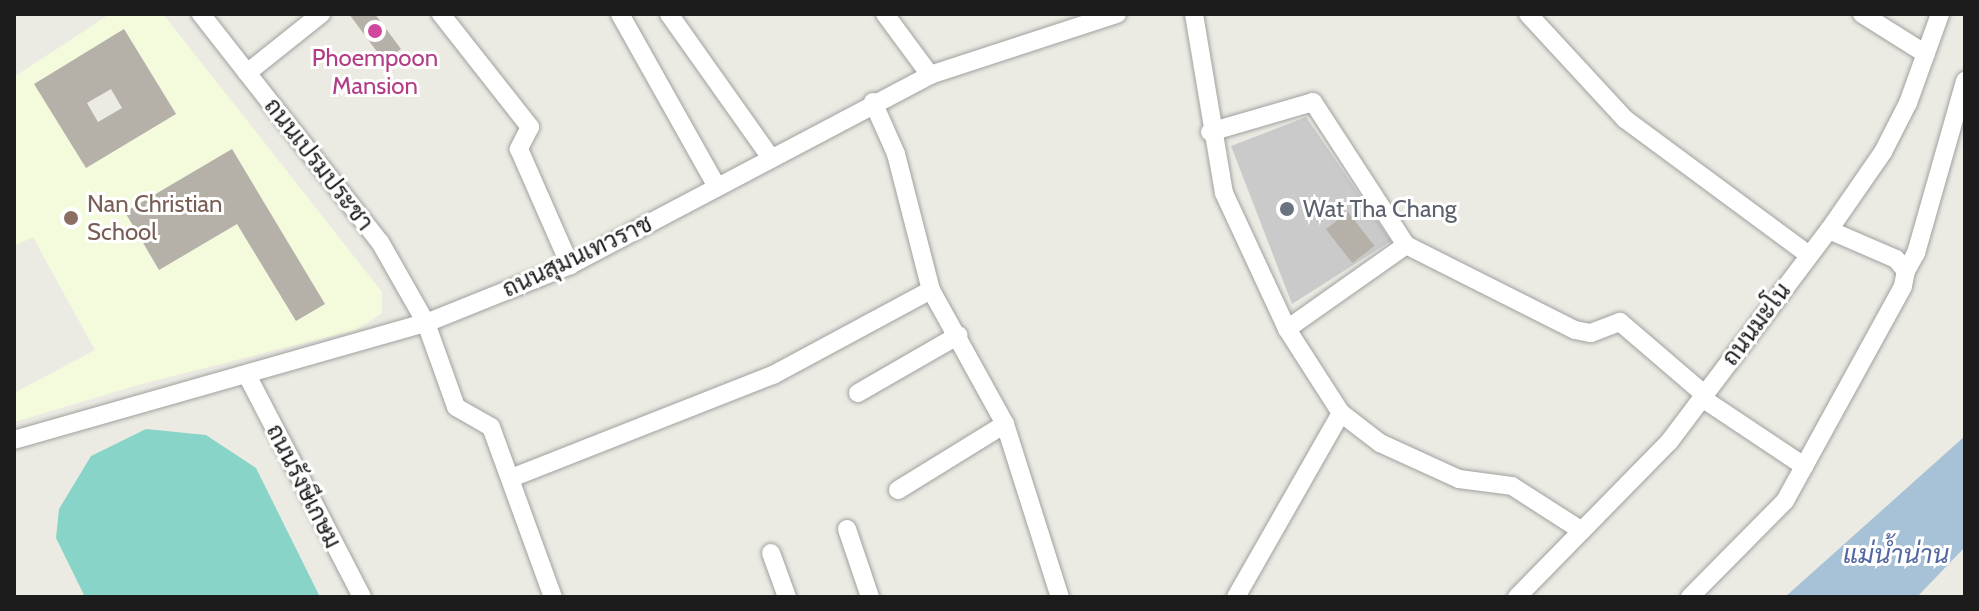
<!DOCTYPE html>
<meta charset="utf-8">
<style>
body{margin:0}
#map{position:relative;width:1979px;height:611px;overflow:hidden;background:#ecebe3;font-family:Cabin,Sarabun,sans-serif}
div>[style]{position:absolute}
.education>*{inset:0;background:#f4fbdd}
.religious>*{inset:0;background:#cacaca}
.pitch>*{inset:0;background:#88d4c8}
.water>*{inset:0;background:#a7c1d6}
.building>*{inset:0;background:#b5b1a9;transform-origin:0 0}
.roads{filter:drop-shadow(0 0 2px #a0a0a0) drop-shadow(0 0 2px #a0a0a0)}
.minor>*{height:18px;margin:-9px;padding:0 9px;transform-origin:9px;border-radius:9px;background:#fff}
.dots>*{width:22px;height:22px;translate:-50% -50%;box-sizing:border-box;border:4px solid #fff;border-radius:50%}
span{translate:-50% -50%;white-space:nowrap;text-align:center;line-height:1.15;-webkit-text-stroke:6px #fff;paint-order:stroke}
.hotel-label{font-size:24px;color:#b23c85}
.street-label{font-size:24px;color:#1c1c1c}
.education-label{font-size:24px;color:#785e54}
.left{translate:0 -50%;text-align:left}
.worship-label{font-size:24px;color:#5b616d}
.water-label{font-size:26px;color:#5368a1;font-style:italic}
.frame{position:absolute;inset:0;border:16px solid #1c1c1c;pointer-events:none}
</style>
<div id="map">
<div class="education">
<i style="clip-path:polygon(evenodd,110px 14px,163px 14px,382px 292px,382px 313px,356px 330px,145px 383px,14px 422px,14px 393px,95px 350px,33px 237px,14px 246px,14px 77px,110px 14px,124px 29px,176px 113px,86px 168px,35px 84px,124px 29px,110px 14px,232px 149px,324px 303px,296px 321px,237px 224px,159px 270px,125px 213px,232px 149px)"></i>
</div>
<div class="religious">
<i style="clip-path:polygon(1306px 117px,1391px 241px,1292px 304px,1231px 146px)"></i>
</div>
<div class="pitch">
<i style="clip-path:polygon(146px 429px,206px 435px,256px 468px,320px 597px,85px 597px,56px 538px,59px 509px,91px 456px)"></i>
</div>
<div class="water">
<i style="clip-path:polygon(1965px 436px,1965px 547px,1917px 597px,1785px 597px)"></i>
</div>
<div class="building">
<i style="clip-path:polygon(349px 14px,375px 14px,401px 49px,384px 61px)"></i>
<i style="clip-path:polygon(evenodd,124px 29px,176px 114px,86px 168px,34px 84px,124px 29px,111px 89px,122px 108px,98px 122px,87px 103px,111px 89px)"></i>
<i style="clip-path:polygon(232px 149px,325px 304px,296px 321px,237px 224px,159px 270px,125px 212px)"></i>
<i style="left:1348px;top:212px;width:43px;height:28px;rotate:52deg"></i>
</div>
<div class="roads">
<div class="minor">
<i style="left:201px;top:14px;width:290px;rotate:51.9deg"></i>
<i style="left:380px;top:242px;width:93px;rotate:60.4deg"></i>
<i style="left:426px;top:323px;width:89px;rotate:70.3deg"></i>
<i style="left:456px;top:407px;width:40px;rotate:29.7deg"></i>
<i style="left:491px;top:427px;width:181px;rotate:70deg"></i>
<i style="left:441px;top:14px;width:144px;rotate:51.8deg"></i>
<i style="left:530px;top:127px;width:25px;rotate:117deg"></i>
<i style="left:519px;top:149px;width:127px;rotate:66.3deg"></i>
<i style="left:620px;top:14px;width:198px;rotate:60.7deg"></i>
<i style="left:669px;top:14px;width:176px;rotate:54.7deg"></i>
<i style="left:885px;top:14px;width:76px;rotate:53.6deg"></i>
<i style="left:1194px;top:14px;width:181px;rotate:80.5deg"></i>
<i style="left:1224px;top:193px;width:150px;rotate:65.1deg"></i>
<i style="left:1287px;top:329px;width:100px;rotate:57.3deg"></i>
<i style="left:1341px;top:413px;width:49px;rotate:37.6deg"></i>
<i style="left:1380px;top:443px;width:87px;rotate:24.5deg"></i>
<i style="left:1459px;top:479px;width:53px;rotate:7.5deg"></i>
<i style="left:1512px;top:486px;width:83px;rotate:32.7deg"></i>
<i style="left:1528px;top:14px;width:143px;rotate:47.3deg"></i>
<i style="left:1625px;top:119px;width:229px;rotate:36.5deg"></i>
<i style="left:1862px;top:14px;width:75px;rotate:32deg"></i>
<i style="left:247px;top:73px;width:95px;rotate:-38.6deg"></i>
<i style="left:873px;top:102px;width:57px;rotate:66.1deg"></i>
<i style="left:896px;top:154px;width:140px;rotate:75.6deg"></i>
<i style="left:931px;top:290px;width:153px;rotate:61.1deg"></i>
<i style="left:1005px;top:424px;width:182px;rotate:72.4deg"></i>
<i style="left:1210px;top:132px;width:107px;rotate:-16.2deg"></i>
<i style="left:1313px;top:102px;width:171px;rotate:57deg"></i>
<i style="left:1406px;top:245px;width:189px;rotate:26.7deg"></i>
<i style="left:1575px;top:330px;width:16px;rotate:11deg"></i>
<i style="left:1591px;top:333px;width:31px;rotate:-21deg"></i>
<i style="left:1620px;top:322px;width:111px;rotate:40.6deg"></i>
<i style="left:1906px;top:271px;width:21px;rotate:-61deg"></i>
<i style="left:1916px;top:253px;width:179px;rotate:-74.1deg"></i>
<i style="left:1287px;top:329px;width:146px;rotate:-35.2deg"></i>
<i style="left:247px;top:375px;width:250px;rotate:62.6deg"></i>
<i style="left:858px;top:393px;width:116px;rotate:-29.9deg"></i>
<i style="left:1702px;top:398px;width:123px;rotate:33.7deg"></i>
<i style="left:14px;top:440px;width:428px;rotate:-15.9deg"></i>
<i style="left:426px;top:323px;width:155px;rotate:-21.9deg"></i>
<i style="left:570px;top:265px;width:407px;rotate:-27.8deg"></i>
<i style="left:930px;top:75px;width:197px;rotate:-18.1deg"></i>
<i style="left:511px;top:478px;width:282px;rotate:-21.5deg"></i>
<i style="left:773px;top:375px;width:179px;rotate:-28.3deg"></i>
<i style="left:898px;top:490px;width:126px;rotate:-31.7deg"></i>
<i style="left:847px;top:529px;width:72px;rotate:71.3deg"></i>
<i style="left:771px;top:553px;width:47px;rotate:70deg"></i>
<i style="left:1236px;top:597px;width:212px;rotate:-60.3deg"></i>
<i style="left:1517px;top:597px;width:217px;rotate:-45.6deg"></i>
<i style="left:1669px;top:442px;width:266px;rotate:-53deg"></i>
<i style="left:1829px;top:230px;width:95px;rotate:-55.3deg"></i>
<i style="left:1883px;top:152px;width:55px;rotate:-63deg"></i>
<i style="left:1908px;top:103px;width:95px;rotate:-70.2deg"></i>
<i style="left:1690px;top:597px;width:135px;rotate:-45.3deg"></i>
<i style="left:1785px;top:501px;width:245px;rotate:-61.2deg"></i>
<i style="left:1903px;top:286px;width:15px;rotate:-79deg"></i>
<i style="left:1906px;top:271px;width:16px;rotate:-130deg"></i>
<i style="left:1896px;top:259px;width:73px;rotate:-156.6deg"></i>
</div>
</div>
<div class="dots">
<i style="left:375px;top:31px;background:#d1479c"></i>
<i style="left:1287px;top:209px;background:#6b7280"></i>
<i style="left:71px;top:218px;background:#8d6e63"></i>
</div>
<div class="hotel-label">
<span style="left:375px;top:72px">Phoempoon<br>Mansion</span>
</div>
<div class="street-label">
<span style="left:319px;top:164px;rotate:52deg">ถนนเปรมประชา</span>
<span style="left:577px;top:256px;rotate:-25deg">ถนนสุมนเทวราช</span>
<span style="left:1756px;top:324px;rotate:-53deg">ถนนมะโน</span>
<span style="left:304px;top:486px;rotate:63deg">ถนนรังษีเกษม</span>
</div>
<div class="education-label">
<span class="left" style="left:87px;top:218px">Nan Christian<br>School</span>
</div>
<div class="worship-label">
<span class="left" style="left:1303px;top:209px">Wat Tha Chang</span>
</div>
<div class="water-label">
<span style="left:1896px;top:555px">แม่น้ำน่าน</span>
</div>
<div class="frame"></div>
</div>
